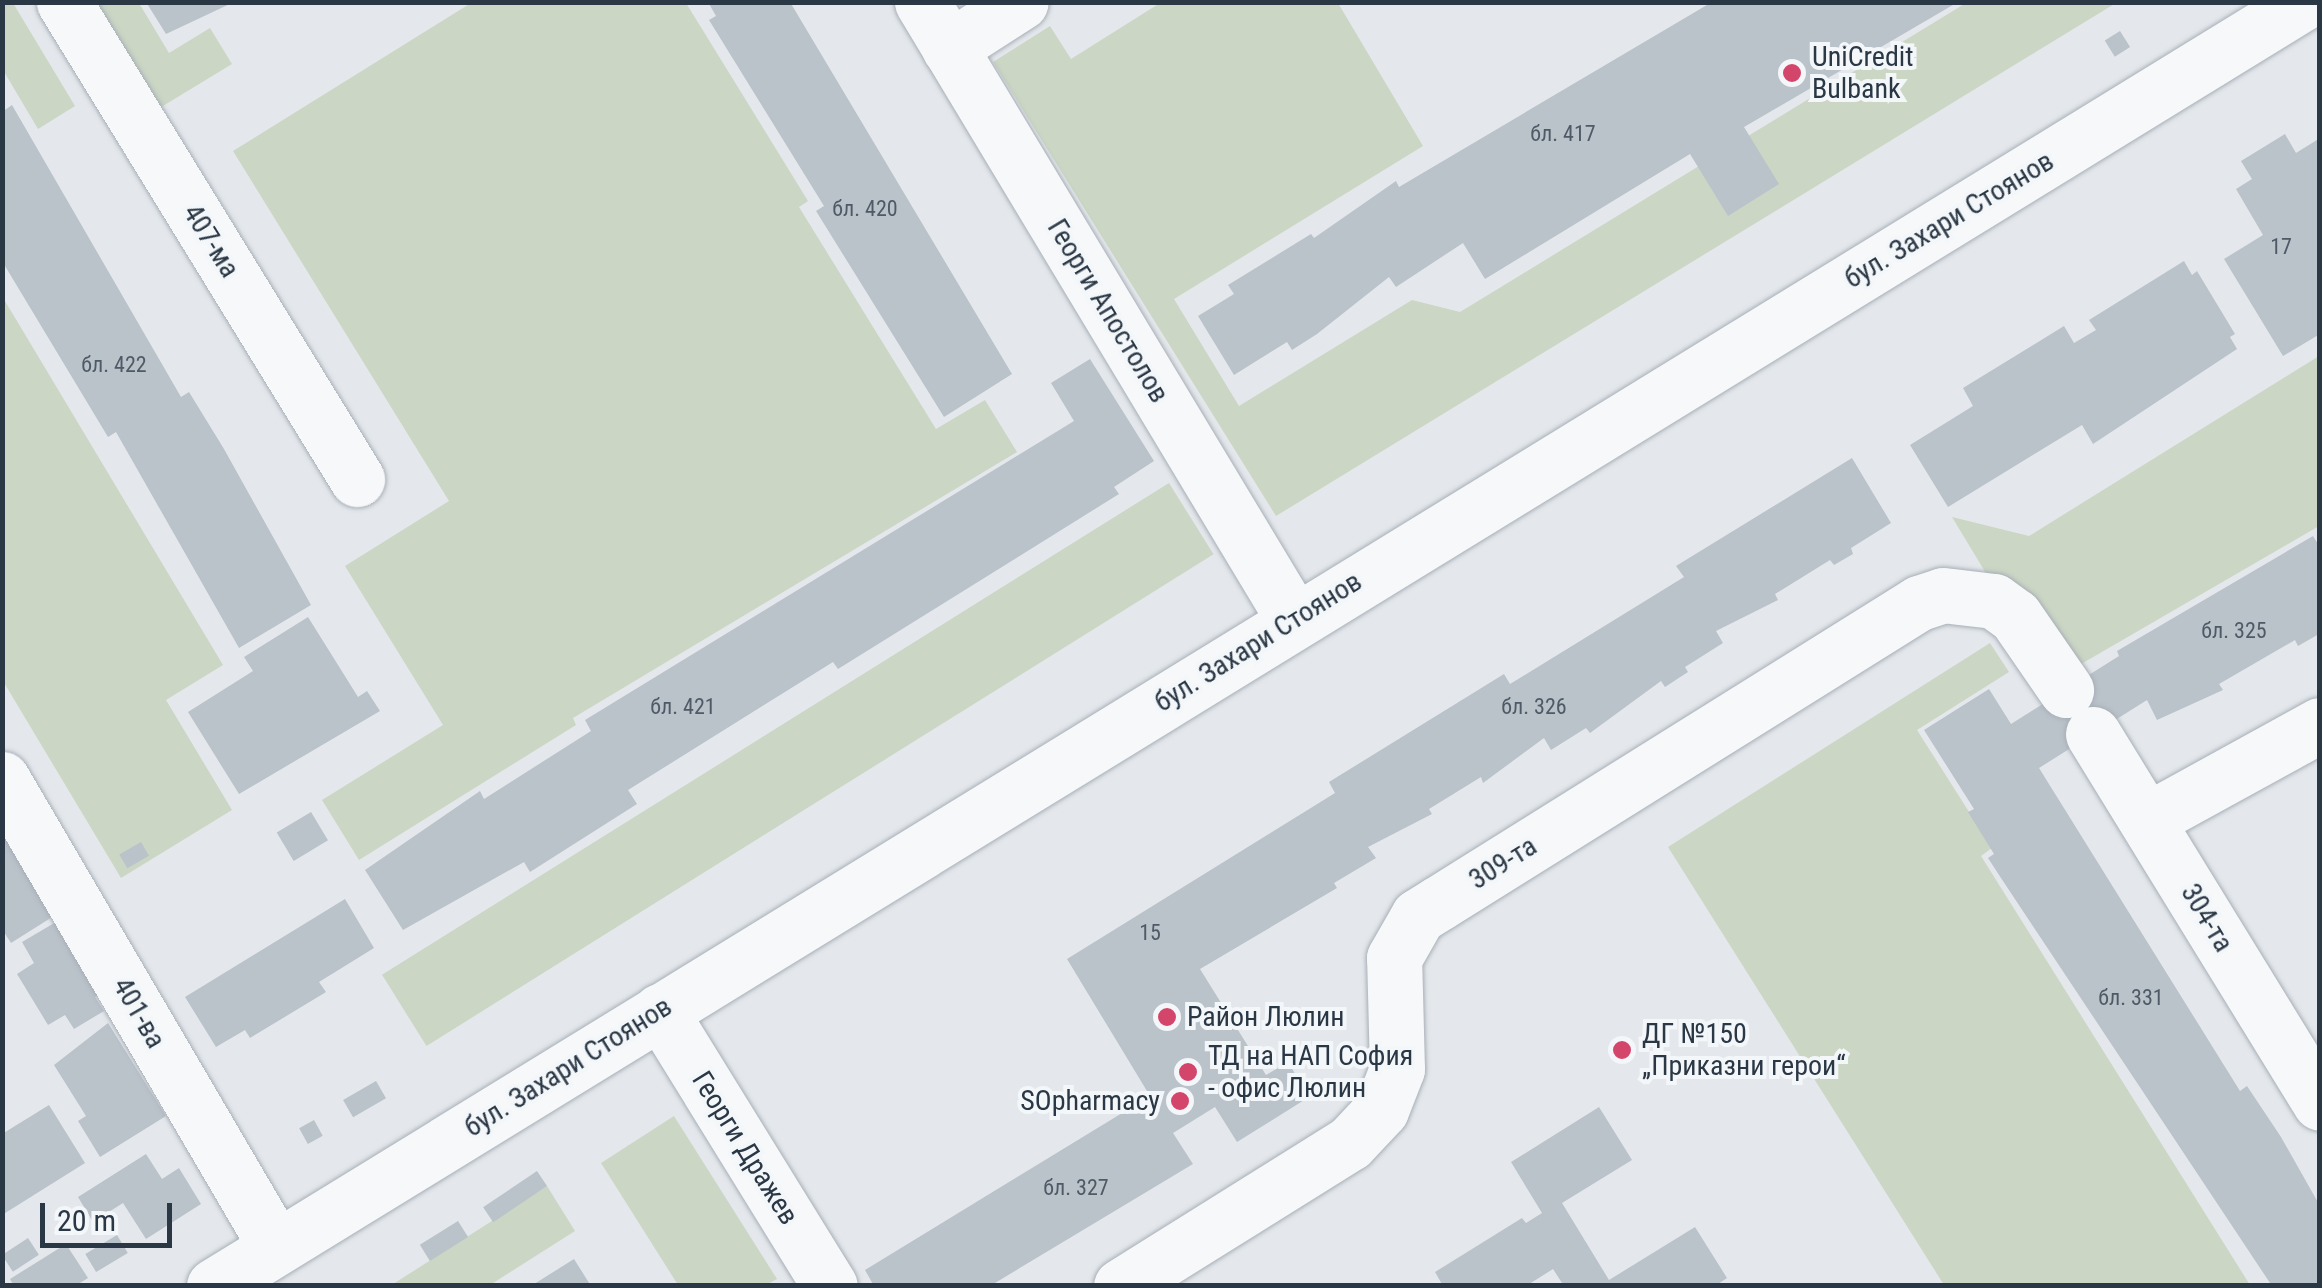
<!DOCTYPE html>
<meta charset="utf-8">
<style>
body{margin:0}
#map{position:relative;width:2322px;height:1288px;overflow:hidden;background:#e4e8ec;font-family:"Roboto Condensed",sans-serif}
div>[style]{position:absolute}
.green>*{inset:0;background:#cbd6c4;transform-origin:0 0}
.building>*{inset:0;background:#bac2ca;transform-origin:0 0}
.roads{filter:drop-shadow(0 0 2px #a8afb7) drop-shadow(0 0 2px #a8afb7)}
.minor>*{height:55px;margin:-27.5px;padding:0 27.5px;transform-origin:27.5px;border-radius:27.5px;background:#f7f8fa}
.dots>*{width:28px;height:28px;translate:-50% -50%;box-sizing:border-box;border:5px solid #f4f7f9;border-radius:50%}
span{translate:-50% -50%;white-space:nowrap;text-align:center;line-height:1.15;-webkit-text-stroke:8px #f4f7f9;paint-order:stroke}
.number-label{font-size:22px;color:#4e5a66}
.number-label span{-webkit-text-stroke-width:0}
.poi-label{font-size:28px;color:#2a3745}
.left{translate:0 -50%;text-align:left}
.right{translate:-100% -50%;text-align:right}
.street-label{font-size:28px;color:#2a3745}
.frame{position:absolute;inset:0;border:5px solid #2a3745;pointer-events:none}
.scale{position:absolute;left:40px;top:1203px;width:132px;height:45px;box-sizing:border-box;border:5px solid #2a3745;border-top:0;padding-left:12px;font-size:30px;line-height:35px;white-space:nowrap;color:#2a3745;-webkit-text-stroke:8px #f4f7f9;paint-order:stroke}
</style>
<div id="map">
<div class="green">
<i style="clip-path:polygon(2px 3px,13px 3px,75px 106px,38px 129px,3px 70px)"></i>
<i style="clip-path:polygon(93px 3px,139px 3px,169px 53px,210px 28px,232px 64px,158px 109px)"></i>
<i style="clip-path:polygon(471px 3px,686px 3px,808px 201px,799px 207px,936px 429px,985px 400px,1017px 452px,573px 718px,576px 725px,359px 860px,322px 800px,443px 725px,345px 566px,449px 501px,233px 151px)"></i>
<i style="clip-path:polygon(1160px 3px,1338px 3px,1423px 146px,1174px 299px,1239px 406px,1412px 300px,1460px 312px,1966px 3px,2116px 3px,1276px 516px,993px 62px,1050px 26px,1071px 59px)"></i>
<i style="clip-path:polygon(2px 296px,223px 665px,166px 700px,232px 810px,121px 878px,3px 681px)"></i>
<i style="clip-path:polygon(2319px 356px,2319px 526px,2076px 667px,1987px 575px,1952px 517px,2029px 536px)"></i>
<i style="left:1169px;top:483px;width:84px;height:928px;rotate:58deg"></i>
<i style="clip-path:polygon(1990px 643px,2009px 672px,1917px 730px,1992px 848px,1981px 856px,2250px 1285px,1944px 1285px,1668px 847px)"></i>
<i style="clip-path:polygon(674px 1116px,777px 1279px,766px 1285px,678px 1285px,601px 1163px)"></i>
<i style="clip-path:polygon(547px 1186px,575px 1231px,490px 1285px,390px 1286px)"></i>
</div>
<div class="building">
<i style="clip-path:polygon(146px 2px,234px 2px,166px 34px)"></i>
<i style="clip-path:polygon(708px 2px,790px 2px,1012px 374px,944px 417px,816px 211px,824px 206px,709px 20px,716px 16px)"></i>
<i style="clip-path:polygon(1712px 2px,1958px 2px,1744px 127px,1779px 184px,1728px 216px,1690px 154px,1485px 279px,1463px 243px,1396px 287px,1389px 277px,1317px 334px,1292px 350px,1287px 342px,1234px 375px,1198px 316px,1234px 294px,1228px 285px,1311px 234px,1314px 238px,1396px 181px,1399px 187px)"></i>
<i style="left:2120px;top:31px;width:19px;height:18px;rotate:58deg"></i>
<i style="clip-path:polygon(12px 105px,181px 397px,189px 392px,224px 449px,311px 605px,239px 648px,116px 432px,108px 437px,2px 261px,2px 112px)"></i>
<i style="clip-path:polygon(2285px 134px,2296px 153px,2320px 138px,2320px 334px,2283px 356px,2224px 259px,2263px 235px,2236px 189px,2252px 179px,2241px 161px)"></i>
<i style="clip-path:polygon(2184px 261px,2192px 275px,2197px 271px,2235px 334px,2230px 337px,2237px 349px,2093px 444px,2082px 425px,1948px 507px,1910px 445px,1973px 406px,1963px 388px,2064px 326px,2074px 343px,2096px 330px,2089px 320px)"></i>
<i style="clip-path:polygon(1090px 359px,1154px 461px,1114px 487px,1119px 494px,838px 669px,833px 662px,628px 790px,637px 804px,530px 872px,524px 862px,403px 930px,365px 870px,480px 791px,484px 799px,591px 731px,585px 720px,1074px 421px,1051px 383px)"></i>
<i style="clip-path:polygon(1852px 458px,1891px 523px,1851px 548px,1853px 554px,1834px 565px,1830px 560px,1775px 594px,1778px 600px,1716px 631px,1723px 643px,1685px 667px,1688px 672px,1665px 687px,1661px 681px,1590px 733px,1586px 728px,1551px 750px,1544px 738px,1483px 783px,1481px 777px,1429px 809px,1432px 814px,1368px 847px,1376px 858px,1334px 883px,1337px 888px,1200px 969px,1266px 1075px,1288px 1062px,1309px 1097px,1237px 1142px,1215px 1107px,1173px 1133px,1193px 1164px,990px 1286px,874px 1286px,865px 1270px,1150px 1096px,1067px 959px,1335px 793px,1329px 782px,1504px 674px,1510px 684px,1684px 577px,1676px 566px)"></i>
<i style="clip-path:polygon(2313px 536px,2320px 547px,2319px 634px,2298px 646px,2295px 640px,2219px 684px,2223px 690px,2157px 720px,2147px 700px,2039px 768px,2240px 1091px,2247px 1086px,2281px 1137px,2320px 1206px,2320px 1286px,2272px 1286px,2001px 878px,1988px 858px,1994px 854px,1968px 812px,1974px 809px,1924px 730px,1989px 689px,2011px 724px,2119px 656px,2117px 651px)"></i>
<i style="clip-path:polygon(308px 617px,358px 697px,367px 691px,380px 711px,239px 794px,188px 712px,253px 671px,244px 657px)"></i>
<i style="left:311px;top:812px;width:33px;height:40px;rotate:59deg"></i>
<i style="clip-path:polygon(2px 824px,57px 914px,11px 943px,2px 929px)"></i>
<i style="left:141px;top:842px;width:16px;height:25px;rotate:60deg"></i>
<i style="clip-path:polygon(345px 899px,374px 948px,319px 982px,326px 992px,250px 1038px,245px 1030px,216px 1047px,185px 997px)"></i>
<i style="clip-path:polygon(56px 922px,105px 991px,95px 997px,104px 1011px,74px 1029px,65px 1015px,48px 1025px,17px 974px,34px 963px,22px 942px)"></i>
<i style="clip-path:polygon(108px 1023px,166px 1116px,100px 1157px,78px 1121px,86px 1116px,54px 1065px)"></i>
<i style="left:376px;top:1081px;width:20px;height:38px;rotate:60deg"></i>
<i style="clip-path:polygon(49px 1105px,85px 1163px,2px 1215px,2px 1134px)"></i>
<i style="clip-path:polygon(1599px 1107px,1632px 1160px,1562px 1203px,1609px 1280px,1695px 1227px,1727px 1278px,1715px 1286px,1564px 1286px,1553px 1269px,1526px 1286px,1443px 1286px,1435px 1272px,1522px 1218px,1526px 1223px,1542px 1213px,1511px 1162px)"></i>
<i style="left:314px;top:1120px;width:18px;height:17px;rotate:61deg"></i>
<i style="clip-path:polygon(146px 1154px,162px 1179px,179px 1168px,201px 1204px,146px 1239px,123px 1203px,93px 1222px,78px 1197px)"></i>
<i style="left:537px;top:1171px;width:18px;height:65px;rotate:56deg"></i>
<i style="left:458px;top:1221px;width:19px;height:45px;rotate:58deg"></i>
<i style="left:117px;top:1235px;width:21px;height:37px;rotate:59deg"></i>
<i style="left:28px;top:1238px;width:20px;height:31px;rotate:57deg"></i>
<i style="clip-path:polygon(66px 1244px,88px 1278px,75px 1286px,14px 1286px,10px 1279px)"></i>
<i style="clip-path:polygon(574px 1259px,591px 1286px,531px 1286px)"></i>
</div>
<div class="roads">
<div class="minor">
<i style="left:64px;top:2px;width:560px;rotate:58.44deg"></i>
<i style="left:922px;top:2px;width:721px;rotate:58.95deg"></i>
<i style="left:949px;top:48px;width:85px;rotate:-32.6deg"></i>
<i style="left:2093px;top:734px;width:433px;rotate:58.4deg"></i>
<i style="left:2px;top:779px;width:542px;rotate:59.65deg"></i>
<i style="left:2147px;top:820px;width:197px;rotate:-28.8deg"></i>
<i style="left:660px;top:1011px;width:323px;rotate:58.3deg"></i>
<i style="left:214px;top:1286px;width:2453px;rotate:-31.56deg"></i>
<i style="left:1121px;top:1286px;width:270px;rotate:-32deg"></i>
<i style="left:1350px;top:1143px;width:45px;rotate:-46.8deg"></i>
<i style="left:1381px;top:1110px;width:44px;rotate:-68.7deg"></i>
<i style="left:1397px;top:1069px;width:111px;rotate:-91.5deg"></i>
<i style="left:1394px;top:958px;width:48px;rotate:-60.3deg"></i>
<i style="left:1418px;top:916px;width:25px;rotate:-32deg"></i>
<i style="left:1439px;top:903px;width:566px;rotate:-32.01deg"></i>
<i style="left:1919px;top:603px;width:25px;rotate:-18deg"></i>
<i style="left:1943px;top:595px;width:51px;rotate:6.7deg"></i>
<i style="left:1994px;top:601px;width:26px;rotate:36deg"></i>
<i style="left:2015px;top:616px;width:90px;rotate:55.4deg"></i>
</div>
</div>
<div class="dots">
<i style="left:1792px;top:73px;background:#d4456b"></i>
<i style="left:1167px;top:1017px;background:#d4456b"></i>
<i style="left:1622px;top:1050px;background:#d4456b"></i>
<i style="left:1188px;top:1072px;background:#d4456b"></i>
<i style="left:1180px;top:1101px;background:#d4456b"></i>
</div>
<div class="number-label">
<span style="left:1563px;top:134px">бл. 417</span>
<span style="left:865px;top:209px">бл. 420</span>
<span style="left:2281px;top:247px">17</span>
<span style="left:114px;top:365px">бл. 422</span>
<span style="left:2234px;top:631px">бл. 325</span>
<span style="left:683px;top:707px">бл. 421</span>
<span style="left:1534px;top:707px">бл. 326</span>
<span style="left:1150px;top:933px">15</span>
<span style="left:2131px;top:998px">бл. 331</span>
<span style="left:1076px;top:1188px">бл. 327</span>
</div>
<div class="poi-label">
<span class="left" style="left:1812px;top:73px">UniCredit<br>Bulbank</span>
<span class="left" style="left:1187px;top:1017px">Район Люлин</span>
<span class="left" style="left:1642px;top:1050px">ДГ №150<br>„Приказни герои“</span>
<span class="left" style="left:1208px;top:1072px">ТД на НАП София<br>- офис Люлин</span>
<span class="right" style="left:1160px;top:1101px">SOpharmacy</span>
</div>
<div class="street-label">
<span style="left:1949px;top:220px;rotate:-31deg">бул. Захари Стоянов</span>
<span style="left:211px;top:241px;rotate:58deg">407-ма</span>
<span style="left:1108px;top:311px;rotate:59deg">Георги Апостолов</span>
<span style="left:1258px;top:642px;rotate:-32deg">бул. Захари Стоянов</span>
<span style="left:1503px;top:863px;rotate:-32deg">309-та</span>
<span style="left:2207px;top:918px;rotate:59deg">304-та</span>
<span style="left:139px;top:1013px;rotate:60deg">401-ва</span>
<span style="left:568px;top:1067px;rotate:-32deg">бул. Захари Стоянов</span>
<span style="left:745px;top:1148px;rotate:58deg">Георги Дражев</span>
</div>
<div class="frame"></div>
<div class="scale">20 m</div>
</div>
